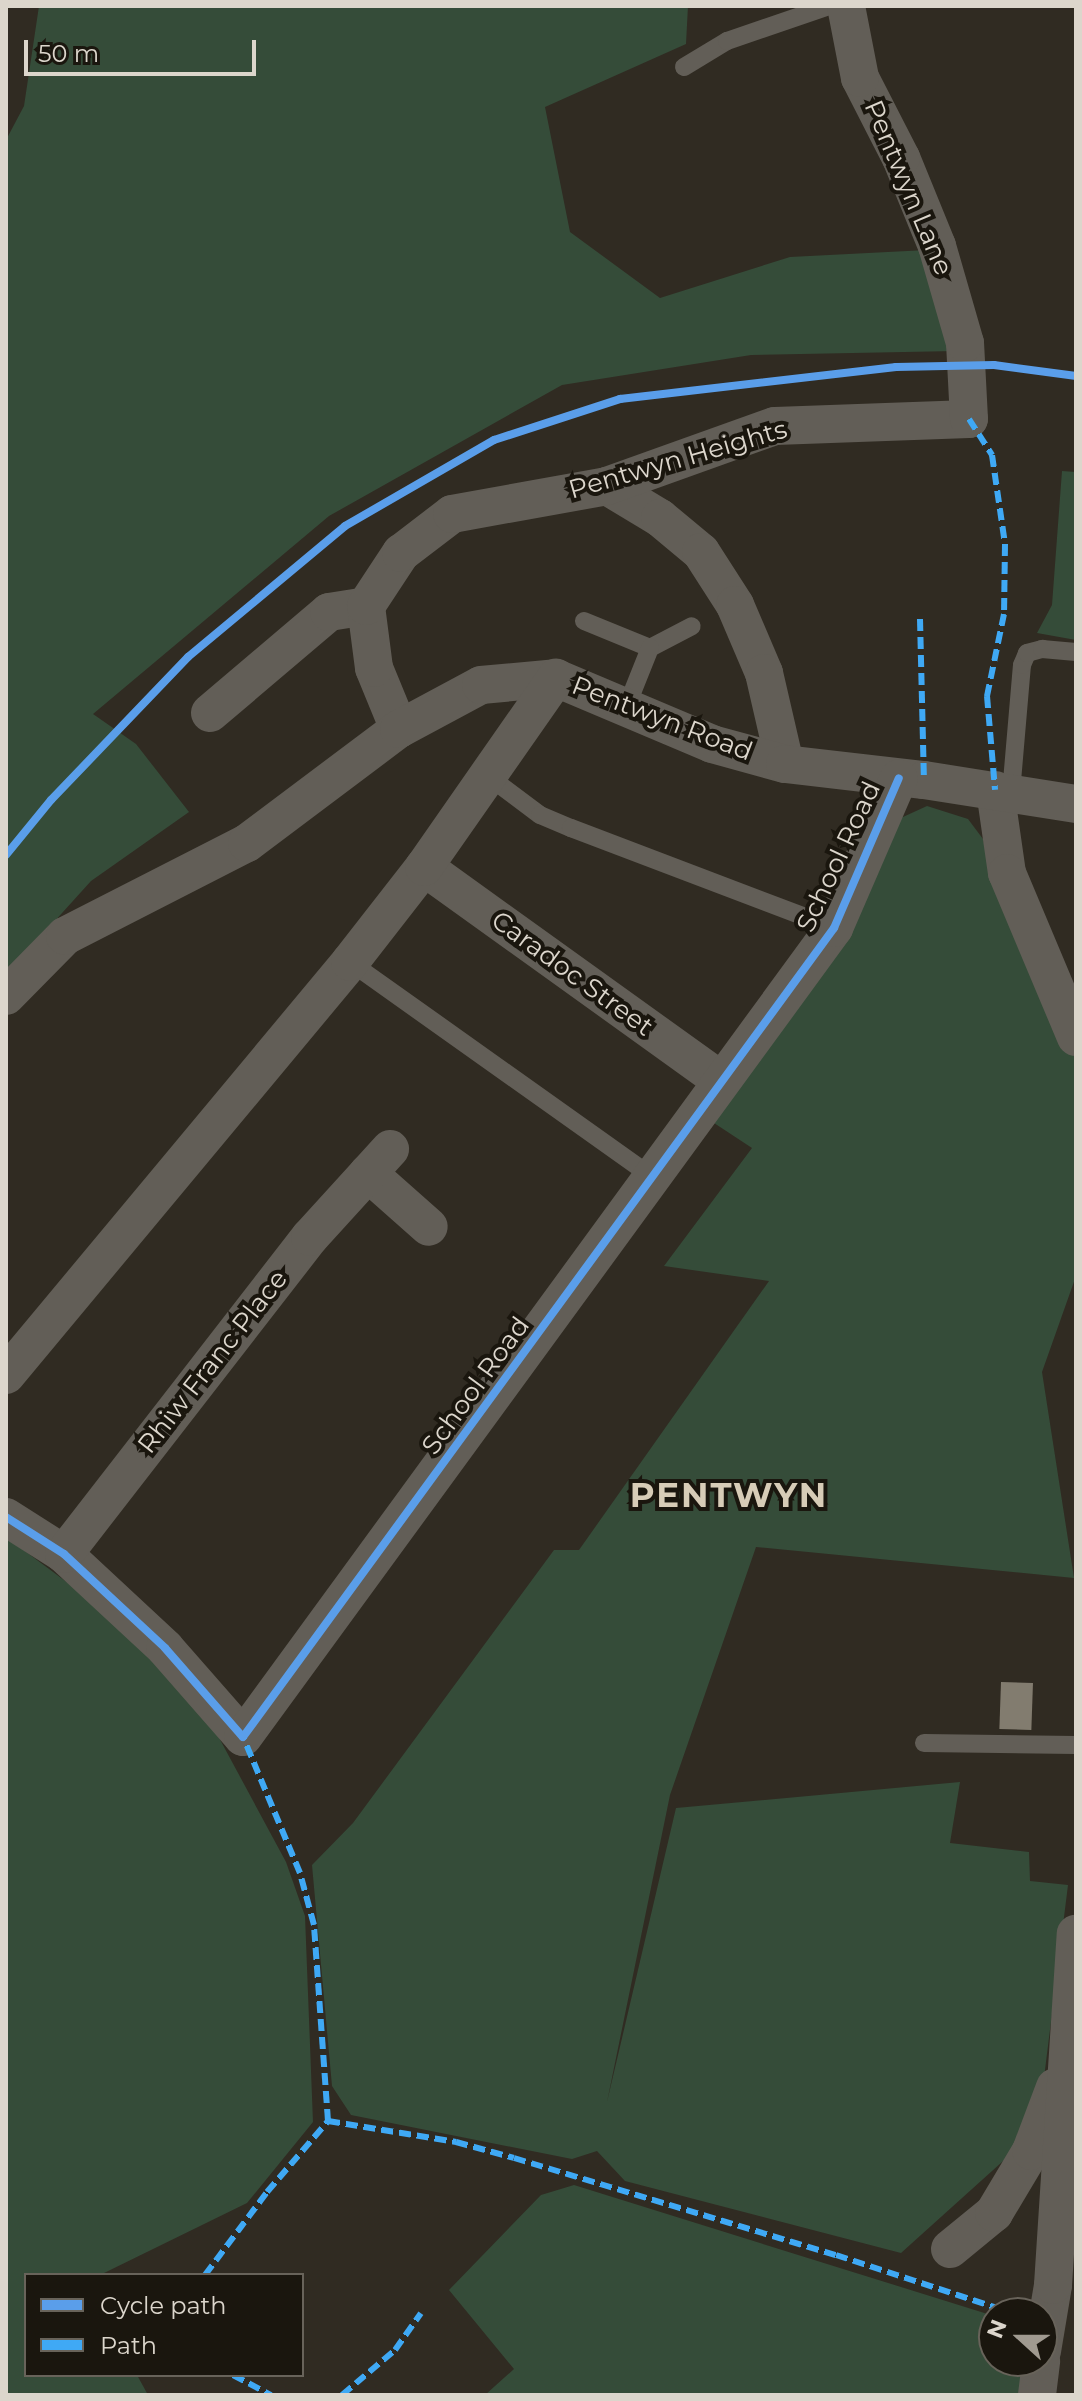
<!DOCTYPE html>
<style>
body{margin:0}
#map{position:relative;width:1082px;height:2401px;overflow:hidden;background:#302b22;font-family:Montserrat,sans-serif}
div>[style]{position:absolute}
.green>*{inset:0;background:#354c39}
.building>*{inset:0;background:#827c6f;transform-origin:0 0}
.lane>*{height:18px;margin:-9px;padding:0 9px;transform-origin:9px;border-radius:9px;background:#625e57}
.street>*{height:38px;margin:-19px;padding:0 19px;transform-origin:19px;border-radius:19px;background:#625e57}
.quiet>*{height:6px;margin-top:-3px;transform-origin:0;background:repeating-linear-gradient(90deg,#3fa9f5 0 12px,transparent 0 18px)}
.cycleway>*{height:8px;margin:-4px;padding:0 4px;transform-origin:4px;border-radius:4px;background:#5a9eea}
span{translate:-50% -50%;white-space:nowrap;text-align:center;line-height:1.15;-webkit-text-stroke:8px #1a160e;paint-order:stroke}
.street-label{font-size:26px;color:#dcd6cc}
.district-label{font-size:34px;color:#d7ccb7;font-weight:700;letter-spacing:2px}
.frame{position:absolute;inset:0;border:8px solid #dcd6cc;pointer-events:none}
.legend{position:absolute;left:24px;top:2273px;width:280px;height:104px;box-sizing:border-box;background:#1a160e;border:2px solid #68635a;margin:0;padding:10px 14px;list-style:none;font-size:24px;color:#dcd6cc}
.legend li{display:flex;align-items:center;gap:16px;height:40px}
.legend b{width:40px;border:2px solid #68635a}
.north{position:absolute;left:978px;top:2297px;width:80px;height:80px;box-sizing:border-box;background:#1a160e;border:2px solid #68635a;border-radius:50%;rotate:291deg;font-size:22px;font-weight:700;line-height:32px;text-align:center;color:#dcd6cc}
.north::after{content:'';display:block;margin:auto;width:28px;height:36px;background:#a09a90;clip-path:polygon(50% 0,100% 100%,50% 72%,0 100%)}
.scale{position:absolute;left:24px;top:40px;width:232px;height:36px;box-sizing:border-box;border:4px solid #dcd6cc;border-top:0;padding-left:10px;font-size:24px;line-height:28px;white-space:nowrap;color:#dcd6cc;-webkit-text-stroke:6px #1a160e;paint-order:stroke}
</style>
<div id="map">
<div class="green">
<i style="clip-path:polygon(39px 6px,688px 6px,686px 44px,545px 107px,570px 232px,660px 298px,790px 257px,927px 250px,956px 351px,751px 355px,562px 385px,329px 516px,93px 714px,136px 744px,189px 812px,91px 881px,6px 975px,6px 140px,24px 106px)"></i>
<i style="clip-path:polygon(1062px 471px,1076px 472px,1076px 640px,1037px 633px,1052px 605px)"></i>
<i style="clip-path:polygon(927px 806px,968px 819px,983px 839px,992px 875px,1076px 1055px,1076px 1276px,1042px 1372px,1074px 1578px,756px 1547px,670px 1795px,607px 2102px,676px 1808px,960px 1782px,950px 1843px,1029px 1852px,1030px 1881px,1068px 1885px,1043px 2086px,1012px 2153px,901px 2253px,625px 2181px,597px 2151px,572px 2159px,351px 2115px,332px 2086px,312px 1865px,353px 1823px,554px 1550px,579px 1550px,769px 1281px,664px 1266px,752px 1148px,714px 1123px,892px 822px)"></i>
<i style="clip-path:polygon(6px 1537px,115px 1618px,210px 1721px,286px 1862px,305px 1916px,313px 2122px,247px 2203px,100px 2275px,26px 2275px,26px 2375px,137px 2375px,148px 2395px,6px 2395px)"></i>
<i style="clip-path:polygon(574px 2185px,994px 2316px,994px 2361px,1023px 2361px,1026px 2395px,485px 2395px,514px 2369px,449px 2290px,541px 2195px)"></i>
</div>
<div class="building">
<i style="left:1001px;top:1682px;width:32px;height:47px;rotate:2deg"></i>
</div>
<div class="lane">
<i style="left:684px;top:67px;width:50px;rotate:-31.2deg"></i>
<i style="left:727px;top:41px;width:108px;rotate:-18.9deg"></i>
<i style="left:584px;top:621px;width:71px;rotate:22.2deg"></i>
<i style="left:650px;top:648px;width:47px;rotate:-27.6deg"></i>
<i style="left:626px;top:708px;width:65px;rotate:-68.2deg"></i>
<i style="left:488px;top:776px;width:65px;rotate:36.9deg"></i>
<i style="left:540px;top:815px;width:34px;rotate:23deg"></i>
<i style="left:571px;top:828px;width:281px;rotate:20.8deg"></i>
<i style="left:1011px;top:793px;width:128px;rotate:-85.1deg"></i>
<i style="left:1022px;top:665px;width:13px;rotate:-67deg"></i>
<i style="left:1027px;top:653px;width:16px;rotate:-15deg"></i>
<i style="left:1042px;top:649px;width:34px;rotate:5deg"></i>
<i style="left:350px;top:962px;width:372px;rotate:35.4deg"></i>
<i style="left:924px;top:1743px;width:152px;rotate:0.8deg"></i>
</div>
<div class="street">
<i style="left:607px;top:486px;width:62px;rotate:31.1deg"></i>
<i style="left:660px;top:518px;width:53px;rotate:39.7deg"></i>
<i style="left:701px;top:552px;width:63px;rotate:57.3deg"></i>
<i style="left:735px;top:605px;width:74px;rotate:66.9deg"></i>
<i style="left:764px;top:673px;width:93px;rotate:77deg"></i>
<i style="left:210px;top:713px;width:156px;rotate:-40.3deg"></i>
<i style="left:329px;top:612px;width:37px;rotate:-9deg"></i>
<i style="left:399px;top:729px;width:66px;rotate:-112.3deg"></i>
<i style="left:374px;top:668px;width:63px;rotate:-97.4deg"></i>
<i style="left:366px;top:606px;width:64px;rotate:-56.6deg"></i>
<i style="left:401px;top:553px;width:64px;rotate:-37.4deg"></i>
<i style="left:452px;top:514px;width:158px;rotate:-10.2deg"></i>
<i style="left:607px;top:486px;width:178px;rotate:-19.7deg"></i>
<i style="left:775px;top:426px;width:194px;rotate:-2.1deg"></i>
<i style="left:969px;top:419px;width:76px;rotate:-93deg"></i>
<i style="left:965px;top:343px;width:101px;rotate:-106.1deg"></i>
<i style="left:937px;top:246px;width:95px;rotate:-112.2deg"></i>
<i style="left:901px;top:158px;width:90px;rotate:-117.1deg"></i>
<i style="left:860px;top:78px;width:73px;rotate:-101deg"></i>
<i style="left:995px;top:790px;width:84px;rotate:81.8deg"></i>
<i style="left:1007px;top:873px;width:178px;rotate:67.2deg"></i>
<i style="left:424px;top:867px;width:365px;rotate:35.7deg"></i>
<i style="left:6px;top:996px;width:84px;rotate:-45.5deg"></i>
<i style="left:65px;top:936px;width:204px;rotate:-27.1deg"></i>
<i style="left:247px;top:843px;width:190px;rotate:-36.9deg"></i>
<i style="left:399px;top:729px;width:93px;rotate:-28.2deg"></i>
<i style="left:481px;top:685px;width:75px;rotate:-5.3deg"></i>
<i style="left:556px;top:678px;width:169px;rotate:22.9deg"></i>
<i style="left:712px;top:744px;width:76px;rotate:15.3deg"></i>
<i style="left:785px;top:764px;width:140px;rotate:6.6deg"></i>
<i style="left:924px;top:780px;width:154px;rotate:9deg"></i>
<i style="left:368px;top:1173px;width:81px;rotate:41.5deg"></i>
<i style="left:6px;top:1375px;width:537px;rotate:-50.21deg"></i>
<i style="left:350px;top:962px;width:120px;rotate:-52.1deg"></i>
<i style="left:424px;top:867px;width:231px;rotate:-55.1deg"></i>
<i style="left:6px;top:1517px;width:69px;rotate:32.5deg"></i>
<i style="left:64px;top:1554px;width:138px;rotate:42.9deg"></i>
<i style="left:165px;top:1648px;width:118px;rotate:48.8deg"></i>
<i style="left:243px;top:1737px;width:1002px;rotate:-53.85deg"></i>
<i style="left:834px;top:928px;width:163px;rotate:-66.6deg"></i>
<i style="left:64px;top:1554px;width:401px;rotate:-52.2deg"></i>
<i style="left:310px;top:1237px;width:119px;rotate:-47.7deg"></i>
<i style="left:950px;top:2249px;width:57px;rotate:-39.3deg"></i>
<i style="left:994px;top:2213px;width:72px;rotate:-59.2deg"></i>
<i style="left:1031px;top:2151px;width:68px;rotate:-69.4deg"></i>
<i style="left:1042px;top:2351px;width:67px;rotate:-80.5deg"></i>
<i style="left:1053px;top:2285px;width:352px;rotate:-86.3deg"></i>
<i style="left:1037px;top:2395px;width:34px;rotate:-83deg"></i>
</div>
<div class="quiet">
<i style="left:969px;top:419px;width:43px;rotate:57.4deg"></i>
<i style="left:992px;top:455px;width:90px;rotate:81.7deg"></i>
<i style="left:1005px;top:544px;width:70px;rotate:90.8deg"></i>
<i style="left:1004px;top:614px;width:84px;rotate:101.7deg"></i>
<i style="left:987px;top:696px;width:94px;rotate:85.1deg"></i>
<i style="left:920px;top:619px;width:161px;rotate:88.6deg"></i>
<i style="left:328px;top:2121px;width:130px;rotate:9.3deg"></i>
<i style="left:456px;top:2142px;width:60px;rotate:15.4deg"></i>
<i style="left:514px;top:2158px;width:336px;rotate:16.8deg"></i>
<i style="left:836px;top:2255px;width:185px;rotate:18.2deg"></i>
<i style="left:205px;top:2275px;width:104px;rotate:-53.2deg"></i>
<i style="left:267px;top:2192px;width:94px;rotate:-49.3deg"></i>
<i style="left:328px;top:2121px;width:196px;rotate:-94.1deg"></i>
<i style="left:314px;top:1925px;width:54px;rotate:-105.1deg"></i>
<i style="left:300px;top:1873px;width:147px;rotate:-112.7deg"></i>
<i style="left:1042px;top:2323px;width:3px;rotate:18deg"></i>
<i style="left:233px;top:2375px;width:43px;rotate:27.8deg"></i>
<i style="left:342px;top:2395px;width:70px;rotate:-40.3deg"></i>
<i style="left:395px;top:2350px;width:45px;rotate:-54.9deg"></i>
</div>
<div class="cycleway">
<i style="left:6px;top:855px;width:71px;rotate:-50.7deg"></i>
<i style="left:51px;top:800px;width:198px;rotate:-46.2deg"></i>
<i style="left:188px;top:657px;width:204px;rotate:-39.8deg"></i>
<i style="left:345px;top:526px;width:172px;rotate:-30deg"></i>
<i style="left:494px;top:440px;width:133px;rotate:-18deg"></i>
<i style="left:620px;top:399px;width:278px;rotate:-6.6deg"></i>
<i style="left:896px;top:367px;width:98px;rotate:-1.2deg"></i>
<i style="left:994px;top:365px;width:83px;rotate:7.6deg"></i>
<i style="left:6px;top:1517px;width:69px;rotate:32.5deg"></i>
<i style="left:64px;top:1554px;width:138px;rotate:42.9deg"></i>
<i style="left:165px;top:1648px;width:118px;rotate:48.8deg"></i>
<i style="left:243px;top:1737px;width:1002px;rotate:-53.85deg"></i>
<i style="left:834px;top:928px;width:163px;rotate:-66.6deg"></i>
</div>
<div class="street-label">
<span style="left:908px;top:188px;rotate:67deg">Pentwyn Lane</span>
<span style="left:678px;top:460px;rotate:-16deg">Pentwyn Heights</span>
<span style="left:662px;top:719px;rotate:21deg">Pentwyn Road</span>
<span style="left:839px;top:857px;rotate:-65deg">School Road</span>
<span style="left:572px;top:974px;rotate:36deg">Caradoc Street</span>
<span style="left:213px;top:1362px;rotate:-52deg">Rhiw Franc Place</span>
<span style="left:476px;top:1386px;rotate:-54deg">School Road</span>
</div>
<div class="district-label">
<span style="left:729px;top:1496px">PENTWYN</span>
</div>
<div class="frame"></div>
<ul class="legend">
<li><b style="height:10px;background:#5a9eea"></b>Cycle path</li>
<li><b style="height:10px;background:#3fa9f5"></b>Path</li>
</ul>
<div class="north">N</div>
<div class="scale">50 m</div>
</div>
